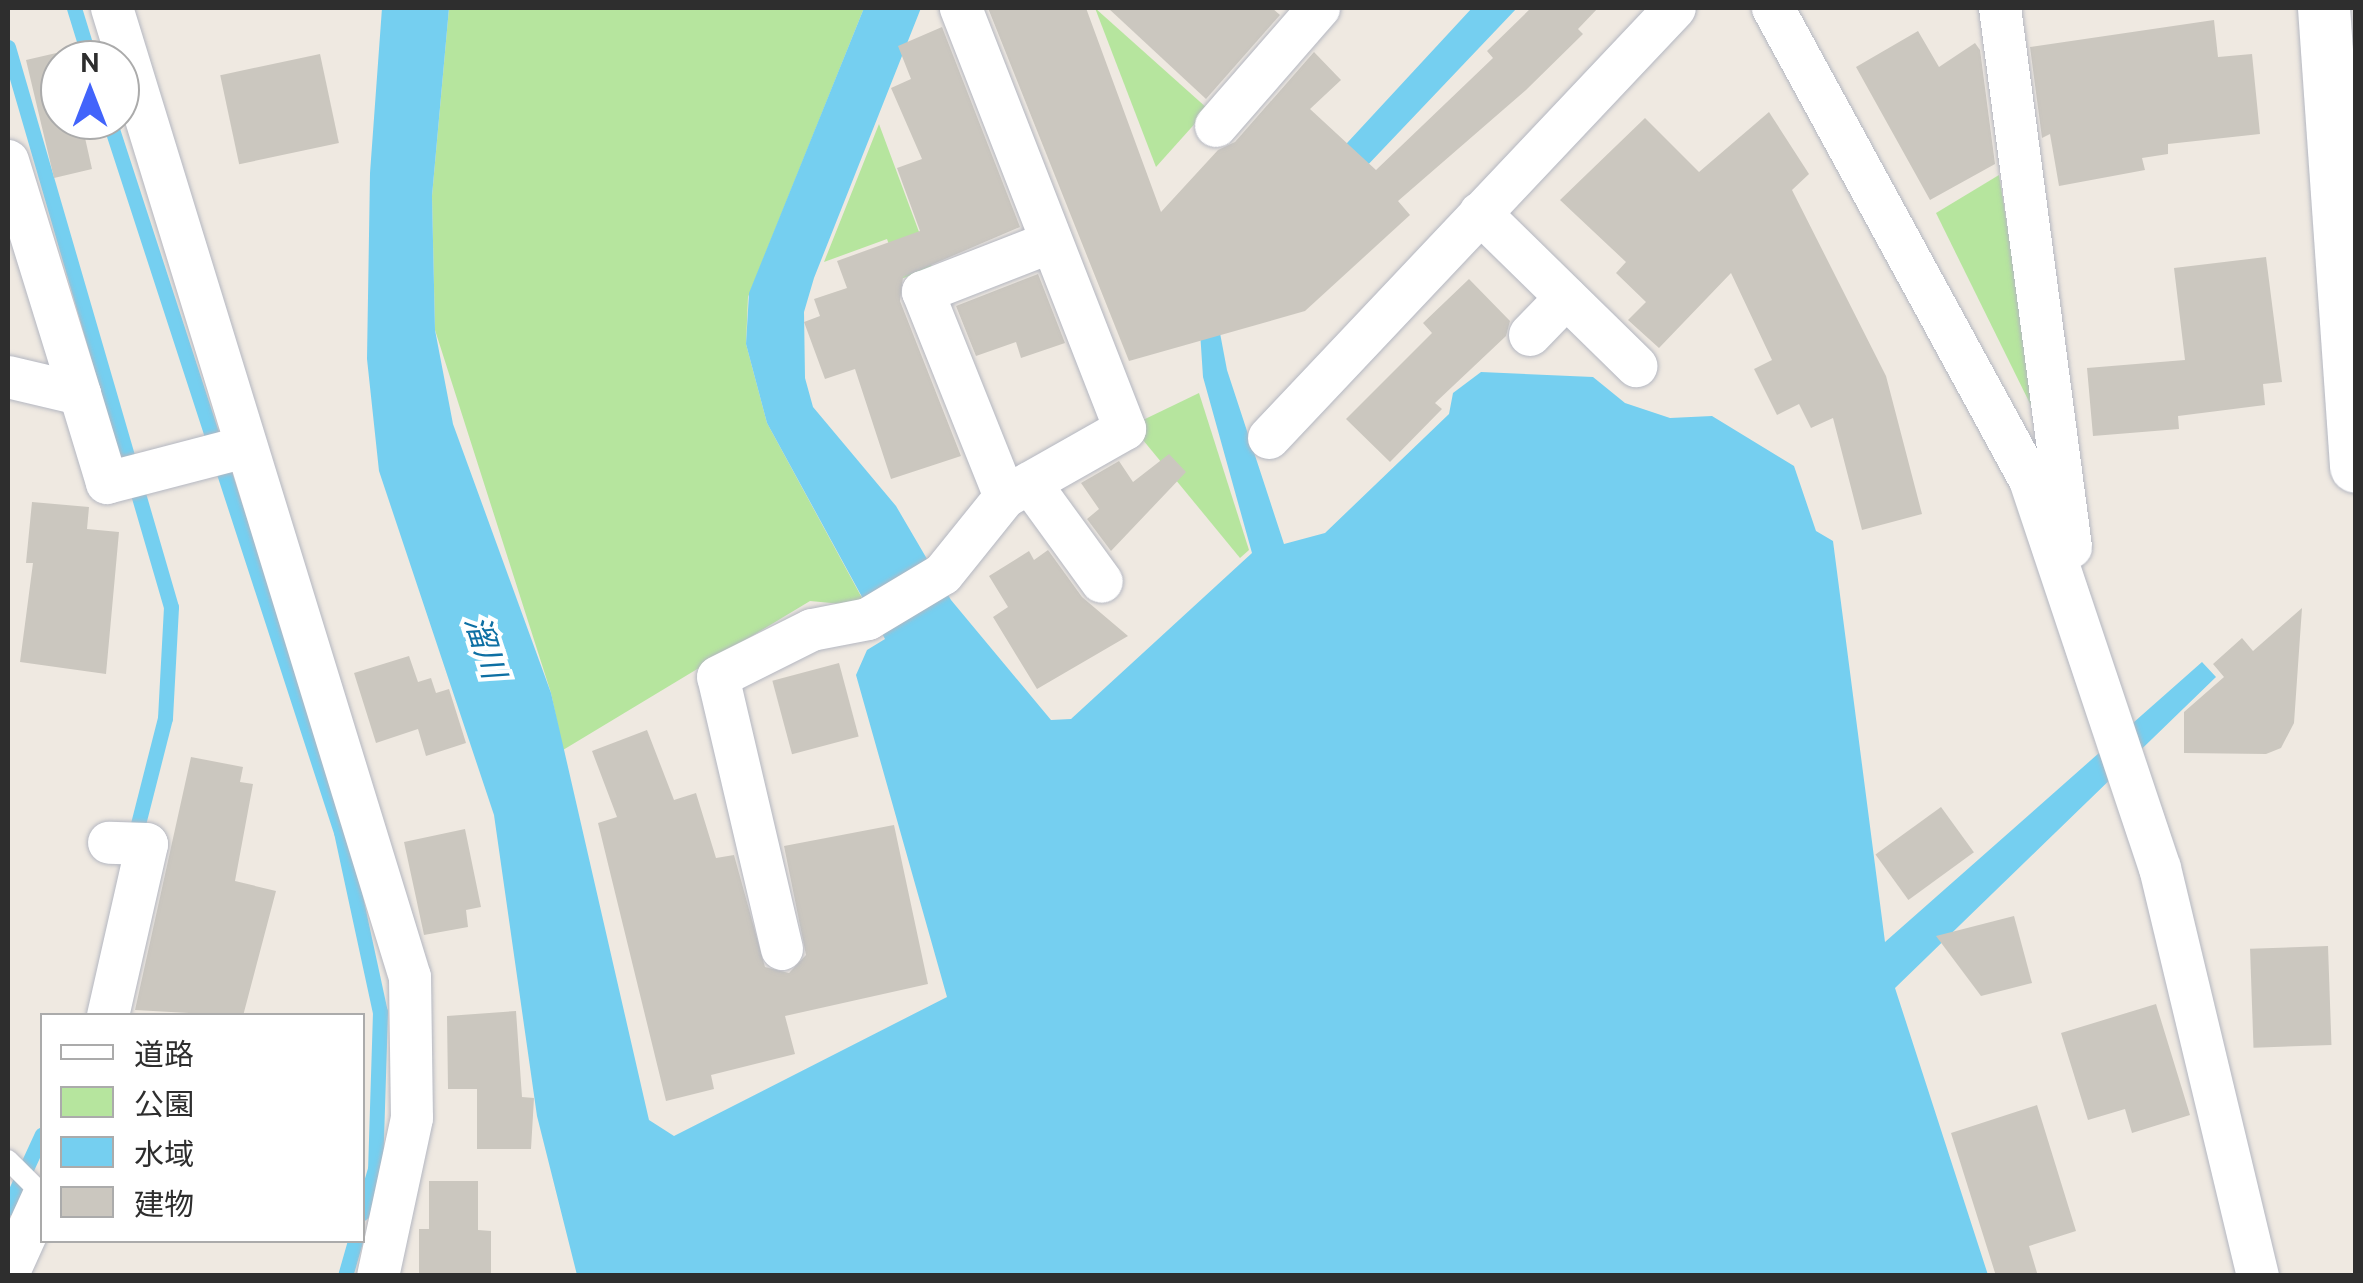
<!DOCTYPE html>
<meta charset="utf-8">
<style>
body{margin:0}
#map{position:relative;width:2363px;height:1283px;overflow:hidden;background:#efe9e1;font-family:Cabin,"Noto Sans JP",sans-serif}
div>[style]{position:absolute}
.green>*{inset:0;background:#b6e59e}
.water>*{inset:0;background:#75cff0}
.stream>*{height:15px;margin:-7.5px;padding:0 7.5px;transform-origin:7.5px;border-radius:7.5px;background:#75cff0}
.building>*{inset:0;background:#cbc7bf;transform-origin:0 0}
.roads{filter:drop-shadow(0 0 2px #b4b7c1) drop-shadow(0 0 2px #b4b7c1)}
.service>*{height:20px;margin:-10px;padding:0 10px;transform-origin:10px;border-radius:10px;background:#fff}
.minor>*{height:42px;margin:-21px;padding:0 21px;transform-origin:21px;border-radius:21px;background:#fff}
.tertiary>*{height:52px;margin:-26px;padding:0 26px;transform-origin:26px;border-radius:26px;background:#fff}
span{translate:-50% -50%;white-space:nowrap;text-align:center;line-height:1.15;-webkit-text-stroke:8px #fff;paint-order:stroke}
.water-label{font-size:32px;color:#0d6fa3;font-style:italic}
.frame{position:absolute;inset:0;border:10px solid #2e2e2e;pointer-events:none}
.legend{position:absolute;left:40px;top:1013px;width:325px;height:230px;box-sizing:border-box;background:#fff;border:2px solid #ababab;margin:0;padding:12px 18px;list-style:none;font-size:30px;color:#2e2e2e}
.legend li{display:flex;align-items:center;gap:20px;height:50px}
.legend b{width:50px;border:2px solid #ababab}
.north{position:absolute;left:40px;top:40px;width:100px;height:100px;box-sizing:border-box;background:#fff;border:2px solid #ababab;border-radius:50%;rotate:0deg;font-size:28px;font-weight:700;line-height:40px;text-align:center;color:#2e2e2e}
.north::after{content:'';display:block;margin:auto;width:35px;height:45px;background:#4264fb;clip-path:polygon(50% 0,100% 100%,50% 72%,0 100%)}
</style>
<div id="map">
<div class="green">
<i style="clip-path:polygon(449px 8px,864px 8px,748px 297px,746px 344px,767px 423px,862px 598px,852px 605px,810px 601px,563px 750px,551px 693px,435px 330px,432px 196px)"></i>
<i style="clip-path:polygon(1095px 8px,1208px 109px,1156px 167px)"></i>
<i style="clip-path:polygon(879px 124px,932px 267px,901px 279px,887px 239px,824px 262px)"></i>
<i style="clip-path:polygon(1999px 175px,2039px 422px,1936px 213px)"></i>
<i style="clip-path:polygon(1199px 393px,1249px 550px,1240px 558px,1143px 440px,1143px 420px)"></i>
</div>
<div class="water">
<i style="clip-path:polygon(382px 8px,449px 8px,432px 196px,435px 330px,453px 424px,551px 693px,649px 1120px,674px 1136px,947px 997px,856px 675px,867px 650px,885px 639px,767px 423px,746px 344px,749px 293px,864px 8px,921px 8px,814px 278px,804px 312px,805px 378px,813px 407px,896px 506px,951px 600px,1051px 720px,1071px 719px,1252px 553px,1203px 377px,1199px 316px,1212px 289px,1472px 8px,1517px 8px,1228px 312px,1220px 333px,1227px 370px,1284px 544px,1325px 533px,1449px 414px,1453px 393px,1481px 372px,1593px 377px,1625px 403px,1670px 418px,1712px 416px,1794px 466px,1816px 531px,1833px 541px,1885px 942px,2202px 662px,2216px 677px,1895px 988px,1988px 1275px,577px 1275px,537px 1116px,494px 815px,379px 471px,367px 359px,370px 173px)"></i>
</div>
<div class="stream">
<i style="left:74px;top:8px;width:54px;rotate:72.9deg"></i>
<i style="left:8px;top:47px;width:583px;rotate:73.77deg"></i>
<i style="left:171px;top:607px;width:111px;rotate:93.1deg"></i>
<i style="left:165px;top:718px;width:126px;rotate:104.3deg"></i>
<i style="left:109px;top:120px;width:749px;rotate:71.95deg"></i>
<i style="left:341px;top:832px;width:184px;rotate:77.8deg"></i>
<i style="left:380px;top:1012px;width:157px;rotate:91.8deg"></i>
<i style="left:375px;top:1169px;width:46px;rotate:106.5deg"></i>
<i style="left:8px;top:1208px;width:81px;rotate:-65.3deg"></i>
<i style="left:345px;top:1276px;width:37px;rotate:-74deg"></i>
</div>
<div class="building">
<i style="clip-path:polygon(988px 8px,1086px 8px,1161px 212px,1218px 150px,1235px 142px,1314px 52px,1341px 80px,1310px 109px,1376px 170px,1493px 58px,1487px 51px,1531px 8px,1598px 8px,1578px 29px,1583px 34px,1526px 90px,1398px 201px,1410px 215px,1305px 311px,1129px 361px)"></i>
<i style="clip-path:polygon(1108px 8px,1272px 8px,1280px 15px,1206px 99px)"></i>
<i style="clip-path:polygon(2214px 20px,2218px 57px,2252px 54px,2260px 134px,2168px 144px,2168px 154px,2142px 158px,2145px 170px,2059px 186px,2050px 134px,2042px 138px,2030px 47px)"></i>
<i style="clip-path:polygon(942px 27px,1020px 227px,903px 277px,900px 301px,961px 456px,891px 479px,855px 369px,825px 379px,804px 322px,820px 316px,814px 299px,847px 288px,837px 261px,920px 231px,897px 168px,922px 159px,891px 88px,911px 79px,898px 46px)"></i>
<i style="clip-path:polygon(1918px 31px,1939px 67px,1975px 43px,1980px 50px,1995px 164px,1930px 200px,1856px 67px)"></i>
<i style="clip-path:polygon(65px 51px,60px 120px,81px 120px,92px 169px,54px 178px,26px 60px)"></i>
<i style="left:320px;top:54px;width:91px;height:102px;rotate:78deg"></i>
<i style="clip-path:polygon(1769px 112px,1809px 174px,1792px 190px,1886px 376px,1922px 514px,1862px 530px,1833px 418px,1811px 428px,1799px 404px,1777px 415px,1754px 369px,1772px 360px,1731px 273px,1659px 348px,1628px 320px,1646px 302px,1616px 273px,1626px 262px,1560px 200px,1645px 118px,1699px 172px)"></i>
<i style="clip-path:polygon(2266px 257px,2282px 382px,2263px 384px,2265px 405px,2178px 416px,2179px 429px,2093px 436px,2087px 368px,2185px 360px,2174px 268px)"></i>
<i style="clip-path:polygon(1038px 274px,1065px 343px,1021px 358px,1016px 342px,976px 356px,956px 306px)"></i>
<i style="clip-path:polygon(1469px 279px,1510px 321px,1506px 336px,1435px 403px,1442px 409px,1390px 462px,1346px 419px,1432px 333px,1423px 323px)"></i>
<i style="clip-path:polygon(1169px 454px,1186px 472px,1111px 551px,1087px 519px,1099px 509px,1081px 483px,1119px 461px,1133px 482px)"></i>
<i style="clip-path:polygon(32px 502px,89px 507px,87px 529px,119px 532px,106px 674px,20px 662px,33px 563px,26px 563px)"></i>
<i style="clip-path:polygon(1048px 550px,1082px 597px,1128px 636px,1037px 689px,993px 617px,1008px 607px,989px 576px,1029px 551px,1034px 560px)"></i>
<i style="clip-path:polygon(2302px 608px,2294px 723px,2281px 748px,2266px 754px,2184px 753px,2184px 712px,2224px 677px,2213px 664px,2242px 638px,2253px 651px)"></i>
<i style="clip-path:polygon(409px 656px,418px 682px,431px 678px,436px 693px,449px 689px,466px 743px,426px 756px,418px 729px,376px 743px,354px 673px)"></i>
<i style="left:839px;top:663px;width:76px;height:69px;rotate:75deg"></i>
<i style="clip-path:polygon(647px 730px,674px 800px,696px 793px,716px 858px,734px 855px,765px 967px,789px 973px,806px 955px,784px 846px,894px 825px,928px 984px,785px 1016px,795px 1054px,711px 1075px,714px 1089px,666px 1101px,598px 823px,617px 817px,592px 751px)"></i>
<i style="clip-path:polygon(191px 757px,243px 767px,240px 782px,253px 784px,235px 881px,276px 891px,243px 1016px,135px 1010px)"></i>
<i style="left:1941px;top:807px;width:56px;height:81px;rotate:54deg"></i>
<i style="clip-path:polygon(465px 829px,481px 907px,466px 910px,468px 927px,424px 935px,404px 842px)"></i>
<i style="clip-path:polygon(2014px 916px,2032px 983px,1981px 996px,1936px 936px)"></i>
<i style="left:2328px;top:946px;width:99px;height:78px;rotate:88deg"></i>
<i style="clip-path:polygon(2156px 1004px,2190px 1115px,2132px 1133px,2125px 1109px,2088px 1120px,2061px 1033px)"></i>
<i style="clip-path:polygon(516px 1011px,522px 1097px,534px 1098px,531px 1149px,477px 1149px,477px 1089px,448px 1089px,447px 1016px)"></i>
<i style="clip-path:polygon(2037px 1105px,2076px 1231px,2029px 1246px,2038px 1276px,1996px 1276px,1951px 1133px)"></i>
<i style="clip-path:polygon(429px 1181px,478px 1181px,478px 1230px,491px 1231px,491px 1276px,419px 1276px,419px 1229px,429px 1229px)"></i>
</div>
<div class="roads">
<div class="service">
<i style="left:8px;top:1160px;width:48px;rotate:45deg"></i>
</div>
<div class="minor">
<i style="left:112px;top:8px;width:1014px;rotate:72.91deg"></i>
<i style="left:410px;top:977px;width:141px;rotate:89.2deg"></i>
<i style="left:412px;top:1118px;width:162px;rotate:102.1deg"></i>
<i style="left:1773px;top:8px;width:537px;rotate:61.43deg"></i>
<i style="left:2030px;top:480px;width:409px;rotate:71.5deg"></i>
<i style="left:2160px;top:868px;width:420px;rotate:76.5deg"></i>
<i style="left:2000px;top:8px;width:544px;rotate:82.5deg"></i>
<i style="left:1216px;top:126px;width:157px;rotate:-48.9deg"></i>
<i style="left:8px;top:161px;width:244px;rotate:72.8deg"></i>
<i style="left:1480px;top:213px;width:219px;rotate:44.4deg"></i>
<i style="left:1530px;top:335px;width:52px;rotate:-45.8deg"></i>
<i style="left:8px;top:377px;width:74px;rotate:13.3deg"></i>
<i style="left:80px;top:394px;width:93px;rotate:73.1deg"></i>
<i style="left:107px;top:483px;width:143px;rotate:-14.6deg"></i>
<i style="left:1269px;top:438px;width:591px;rotate:-46.64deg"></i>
<i style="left:1030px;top:483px;width:122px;rotate:54deg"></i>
<i style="left:1005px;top:497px;width:221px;rotate:-111.8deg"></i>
<i style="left:923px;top:292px;width:137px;rotate:-21.3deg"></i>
<i style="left:782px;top:949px;width:279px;rotate:-103.2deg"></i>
<i style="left:718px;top:677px;width:105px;rotate:-26.6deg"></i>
<i style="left:812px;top:630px;width:57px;rotate:-11.1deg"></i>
<i style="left:868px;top:619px;width:87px;rotate:-31deg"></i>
<i style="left:943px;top:574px;width:99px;rotate:-51.2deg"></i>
<i style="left:1005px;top:497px;width:138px;rotate:-29.5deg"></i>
<i style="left:1125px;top:429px;width:452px;rotate:-111.3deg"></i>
<i style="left:108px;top:1016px;width:176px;rotate:-77.2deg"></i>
<i style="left:147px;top:844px;width:38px;rotate:-178deg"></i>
<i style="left:8px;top:1274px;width:82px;rotate:-65.6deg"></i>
</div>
<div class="tertiary">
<i style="left:2324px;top:8px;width:460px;rotate:86deg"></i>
</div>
</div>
<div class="water-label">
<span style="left:485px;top:647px;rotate:72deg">溜川</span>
</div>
<div class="frame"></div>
<ul class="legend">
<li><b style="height:12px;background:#fff"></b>道路</li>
<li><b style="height:28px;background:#b6e59e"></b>公園</li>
<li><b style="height:28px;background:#75cff0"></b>水域</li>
<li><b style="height:28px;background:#cbc7bf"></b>建物</li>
</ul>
<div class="north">N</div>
</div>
